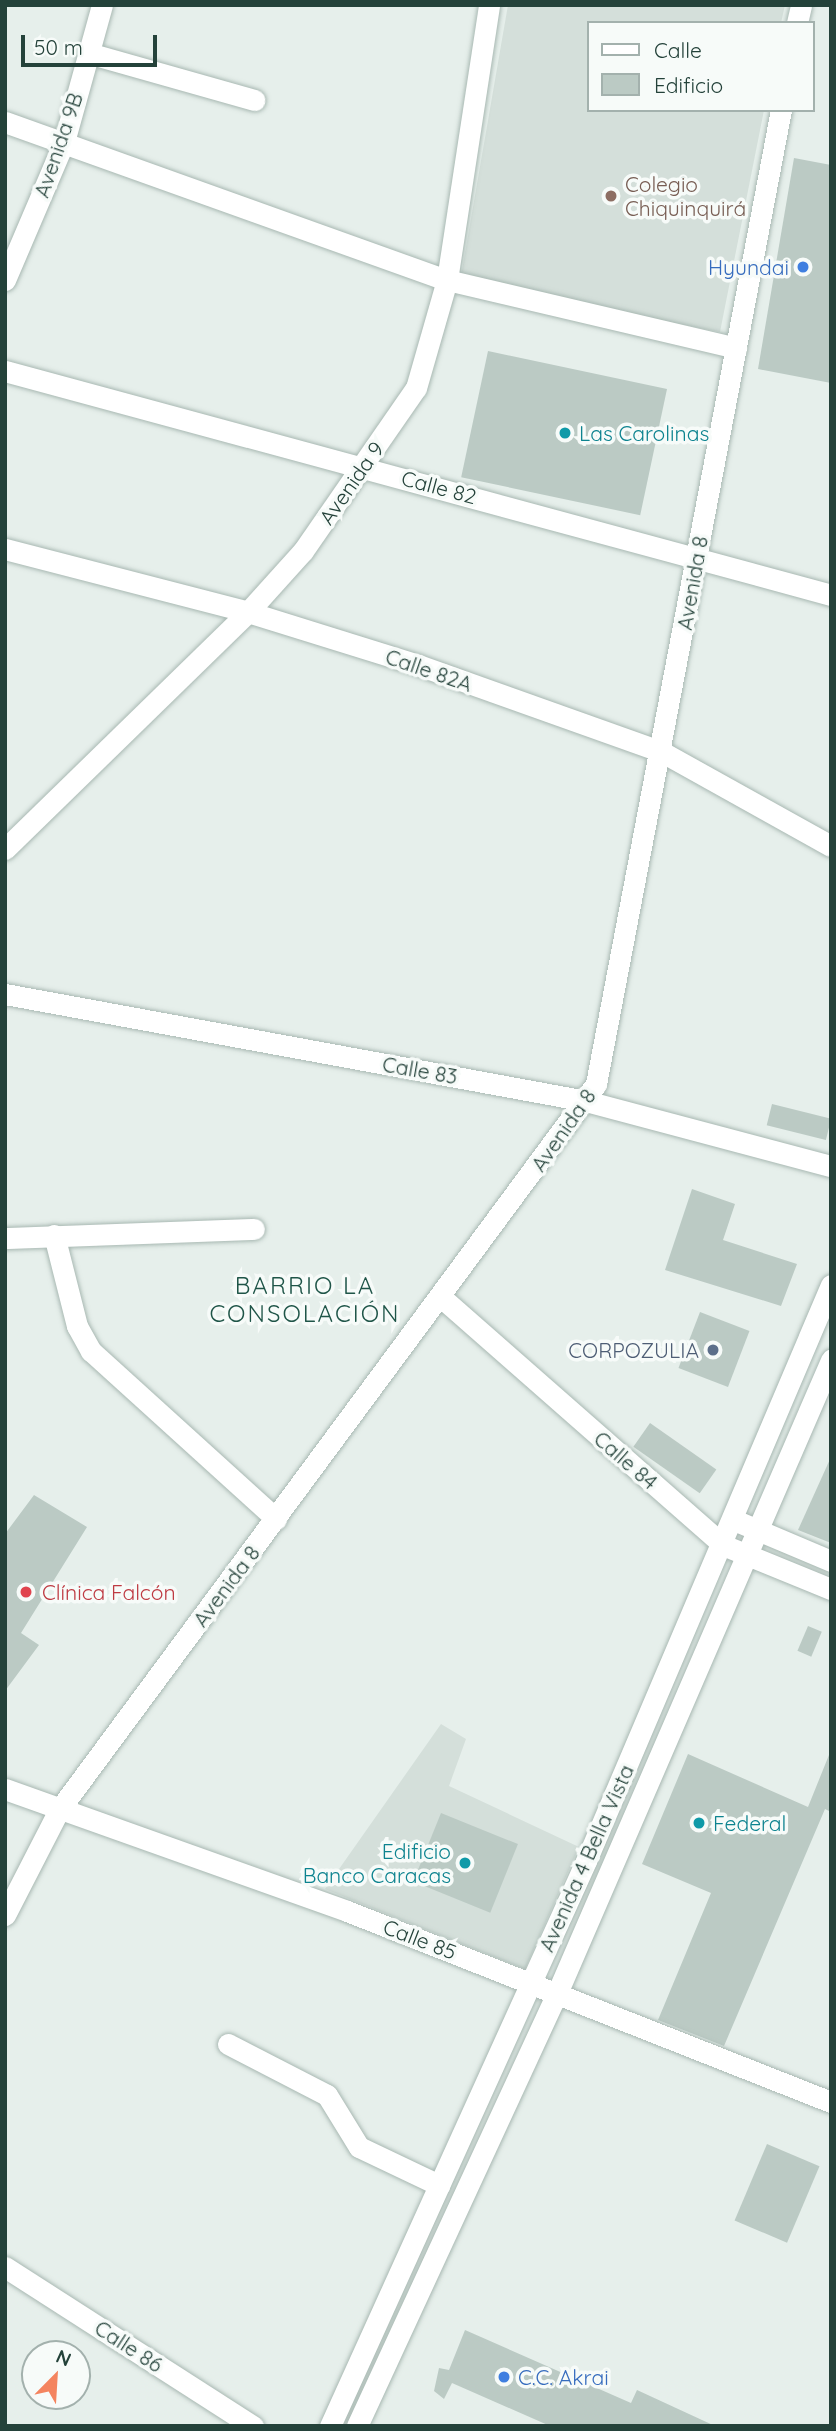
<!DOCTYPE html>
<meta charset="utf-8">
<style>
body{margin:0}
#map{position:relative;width:836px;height:2431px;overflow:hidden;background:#e6efeb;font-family:Quicksand,sans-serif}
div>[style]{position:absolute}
.built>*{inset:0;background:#d4dfda}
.building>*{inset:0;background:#bbcac4;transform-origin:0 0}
.roads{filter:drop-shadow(0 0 2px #a8b8b2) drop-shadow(0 0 2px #a8b8b2)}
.minor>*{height:21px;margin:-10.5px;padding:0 10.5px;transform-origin:10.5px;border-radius:10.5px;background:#fff}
.tertiary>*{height:21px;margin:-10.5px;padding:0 10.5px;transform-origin:10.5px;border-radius:10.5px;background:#fff}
.dots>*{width:19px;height:19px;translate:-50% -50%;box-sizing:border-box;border:4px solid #f7fbf9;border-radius:50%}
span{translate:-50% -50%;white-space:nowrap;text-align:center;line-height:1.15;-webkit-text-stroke:7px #f7fbf9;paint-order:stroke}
.street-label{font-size:21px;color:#24423a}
.education-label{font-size:21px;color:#785e54}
.left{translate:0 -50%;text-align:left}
.shop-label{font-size:21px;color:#366cbe}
.right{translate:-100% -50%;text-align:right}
.culture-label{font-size:21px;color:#0d838f}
.service-label{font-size:21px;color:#4e5e75}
.health-label{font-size:21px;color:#be3a42}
.quarter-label{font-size:24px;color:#1f5548;letter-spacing:2px}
.frame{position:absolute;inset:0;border:7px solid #24423a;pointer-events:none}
.legend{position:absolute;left:587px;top:21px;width:228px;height:91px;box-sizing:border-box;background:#f7fbf9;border:2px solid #a3b1ad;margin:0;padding:9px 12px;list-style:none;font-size:21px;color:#24423a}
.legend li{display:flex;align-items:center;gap:14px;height:35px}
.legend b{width:35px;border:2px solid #a3b1ad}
.north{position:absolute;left:21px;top:2340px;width:70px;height:70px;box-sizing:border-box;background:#f7fbf9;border:2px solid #a3b1ad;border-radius:50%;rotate:24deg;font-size:19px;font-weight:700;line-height:28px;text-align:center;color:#24423a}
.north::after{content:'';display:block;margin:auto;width:24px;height:32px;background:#f4845f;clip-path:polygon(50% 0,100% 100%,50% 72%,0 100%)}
.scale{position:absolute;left:21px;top:35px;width:136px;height:32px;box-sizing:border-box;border:4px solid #24423a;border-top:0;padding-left:9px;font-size:21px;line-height:24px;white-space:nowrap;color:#24423a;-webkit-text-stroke:5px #f7fbf9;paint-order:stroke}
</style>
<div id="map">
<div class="built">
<i style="clip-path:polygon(508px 5px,785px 5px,781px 23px,589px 23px,589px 110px,764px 110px,720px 332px,460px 282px)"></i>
<i style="clip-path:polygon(441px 1724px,466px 1739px,449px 1786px,579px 1847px,525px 1969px,325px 1889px)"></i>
</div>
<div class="building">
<i style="clip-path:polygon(794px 158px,831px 165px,831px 383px,758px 369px)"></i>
<i style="left:488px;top:351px;width:183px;height:129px;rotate:12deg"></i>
<i style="left:772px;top:1104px;width:61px;height:22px;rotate:14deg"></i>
<i style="clip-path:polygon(692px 1189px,735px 1204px,723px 1240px,797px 1264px,781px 1306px,665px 1270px)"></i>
<i style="left:700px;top:1312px;width:53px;height:60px;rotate:21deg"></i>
<i style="left:650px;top:1423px;width:81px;height:29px;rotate:35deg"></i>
<i style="clip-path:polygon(831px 1457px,831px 1543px,798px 1530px)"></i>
<i style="clip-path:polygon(34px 1495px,87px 1527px,21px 1633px,39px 1645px,5px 1691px,5px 1534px)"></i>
<i style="left:808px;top:1626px;width:15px;height:27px;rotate:23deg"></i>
<i style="clip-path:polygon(831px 1750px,831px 1812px,825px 1809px,724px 2046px,658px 2020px,711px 1893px,642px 1864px,688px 1754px,808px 1807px)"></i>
<i style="left:441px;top:1813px;width:83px;height:74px;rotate:22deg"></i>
<i style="left:767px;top:2144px;width:57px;height:83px;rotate:23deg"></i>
<i style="clip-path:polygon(465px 2330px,631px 2403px,637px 2390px,715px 2426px,550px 2426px,452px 2383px,444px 2399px,434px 2391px,439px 2368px,449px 2370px)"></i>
</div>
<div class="roads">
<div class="minor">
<i style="left:797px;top:23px;width:18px;rotate:-77deg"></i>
<i style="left:88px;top:53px;width:173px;rotate:15.8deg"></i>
<i style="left:5px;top:122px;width:469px;rotate:19.7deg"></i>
<i style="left:447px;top:280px;width:297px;rotate:13.2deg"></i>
<i style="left:5px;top:280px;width:150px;rotate:-66.9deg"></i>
<i style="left:64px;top:142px;width:142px;rotate:-74.5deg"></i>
<i style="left:5px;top:371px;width:856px;rotate:15.17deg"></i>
<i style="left:5px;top:549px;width:251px;rotate:14.5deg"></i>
<i style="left:248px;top:612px;width:178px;rotate:17.3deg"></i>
<i style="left:418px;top:665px;width:259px;rotate:19.6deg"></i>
<i style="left:662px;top:752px;width:193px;rotate:29.1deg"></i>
<i style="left:5px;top:849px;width:339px;rotate:-44.3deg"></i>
<i style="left:248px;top:612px;width:82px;rotate:-48deg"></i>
<i style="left:303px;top:551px;width:198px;rotate:-55.3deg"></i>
<i style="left:416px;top:388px;width:112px;rotate:-74deg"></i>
<i style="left:447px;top:280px;width:278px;rotate:-81.3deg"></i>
<i style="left:5px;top:994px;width:591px;rotate:10.43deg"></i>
<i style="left:586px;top:1101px;width:253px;rotate:14.9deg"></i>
<i style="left:54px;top:1235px;width:94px;rotate:75.8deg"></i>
<i style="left:77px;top:1326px;width:29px;rotate:61deg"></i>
<i style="left:91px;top:1351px;width:250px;rotate:42.2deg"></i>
<i style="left:5px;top:1238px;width:249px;rotate:-2.1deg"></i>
<i style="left:441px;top:1297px;width:376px;rotate:41.3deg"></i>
<i style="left:723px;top:1545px;width:117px;rotate:22.2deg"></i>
<i style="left:734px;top:1520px;width:105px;rotate:22.9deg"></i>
<i style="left:5px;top:1789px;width:363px;rotate:19.6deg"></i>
<i style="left:347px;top:1911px;width:520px;rotate:21.54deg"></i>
<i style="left:5px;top:1915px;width:118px;rotate:-62.8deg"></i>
<i style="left:59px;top:1810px;width:903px;rotate:-53.51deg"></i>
<i style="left:596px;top:1084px;width:991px;rotate:-79.25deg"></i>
<i style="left:228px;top:2044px;width:111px;rotate:27.3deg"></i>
<i style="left:327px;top:2095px;width:61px;rotate:58.4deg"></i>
<i style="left:359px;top:2147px;width:89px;rotate:25.4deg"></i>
<i style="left:5px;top:2267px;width:295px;rotate:32.7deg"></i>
</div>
<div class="tertiary">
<i style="left:330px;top:2426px;width:620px;rotate:-65.62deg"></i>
<i style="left:586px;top:1861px;width:626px;rotate:-66.96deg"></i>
<i style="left:357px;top:2426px;width:479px;rotate:-65.2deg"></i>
<i style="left:558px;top:1991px;width:688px;rotate:-66.6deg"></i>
</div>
</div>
<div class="dots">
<i style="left:611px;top:196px;background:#8d6e63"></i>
<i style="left:803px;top:267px;background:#3f7fe0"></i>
<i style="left:565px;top:433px;background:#0f9aa8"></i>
<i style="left:713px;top:1350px;background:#5c6f8a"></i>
<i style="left:26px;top:1592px;background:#e0444e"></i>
<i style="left:699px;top:1823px;background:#0f9aa8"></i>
<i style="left:465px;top:1863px;background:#0f9aa8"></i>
<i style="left:504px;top:2377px;background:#3f7fe0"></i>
</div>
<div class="street-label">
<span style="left:58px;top:145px;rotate:-71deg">Avenida 9B</span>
<span style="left:351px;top:483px;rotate:-55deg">Avenida 9</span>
<span style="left:439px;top:487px;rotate:15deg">Calle 82</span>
<span style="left:692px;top:583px;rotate:-80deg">Avenida 8</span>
<span style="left:429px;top:670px;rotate:19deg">Calle 82A</span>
<span style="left:420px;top:1070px;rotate:10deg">Calle 83</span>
<span style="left:563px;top:1130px;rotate:-55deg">Avenida 8</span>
<span style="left:626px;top:1460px;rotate:41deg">Calle 84</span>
<span style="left:226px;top:1586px;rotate:-53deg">Avenida 8</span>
<span style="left:586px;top:1858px;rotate:-66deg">Avenida 4 Bella Vista</span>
<span style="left:420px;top:1939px;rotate:21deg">Calle 85</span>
<span style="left:129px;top:2346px;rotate:33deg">Calle 86</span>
</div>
<div class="education-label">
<span class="left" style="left:625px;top:196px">Colegio<br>Chiquinquirá</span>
</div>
<div class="shop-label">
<span class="right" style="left:789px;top:267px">Hyundai</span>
<span class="left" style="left:518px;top:2377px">C.C. Akrai</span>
</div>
<div class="culture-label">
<span class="left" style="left:579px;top:433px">Las Carolinas</span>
<span class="left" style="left:713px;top:1823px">Federal</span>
<span class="right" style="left:451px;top:1863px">Edificio<br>Banco Caracas</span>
</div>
<div class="service-label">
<span class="right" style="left:699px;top:1350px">CORPOZULIA</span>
</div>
<div class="health-label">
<span class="left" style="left:42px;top:1592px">Clínica Falcón</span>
</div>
<div class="quarter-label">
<span style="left:305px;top:1300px">BARRIO LA<br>CONSOLACIÓN</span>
</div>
<div class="frame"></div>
<ul class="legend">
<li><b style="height:9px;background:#fff"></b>Calle</li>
<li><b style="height:19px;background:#bbcac4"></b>Edificio</li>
</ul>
<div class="north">N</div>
<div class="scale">50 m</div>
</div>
